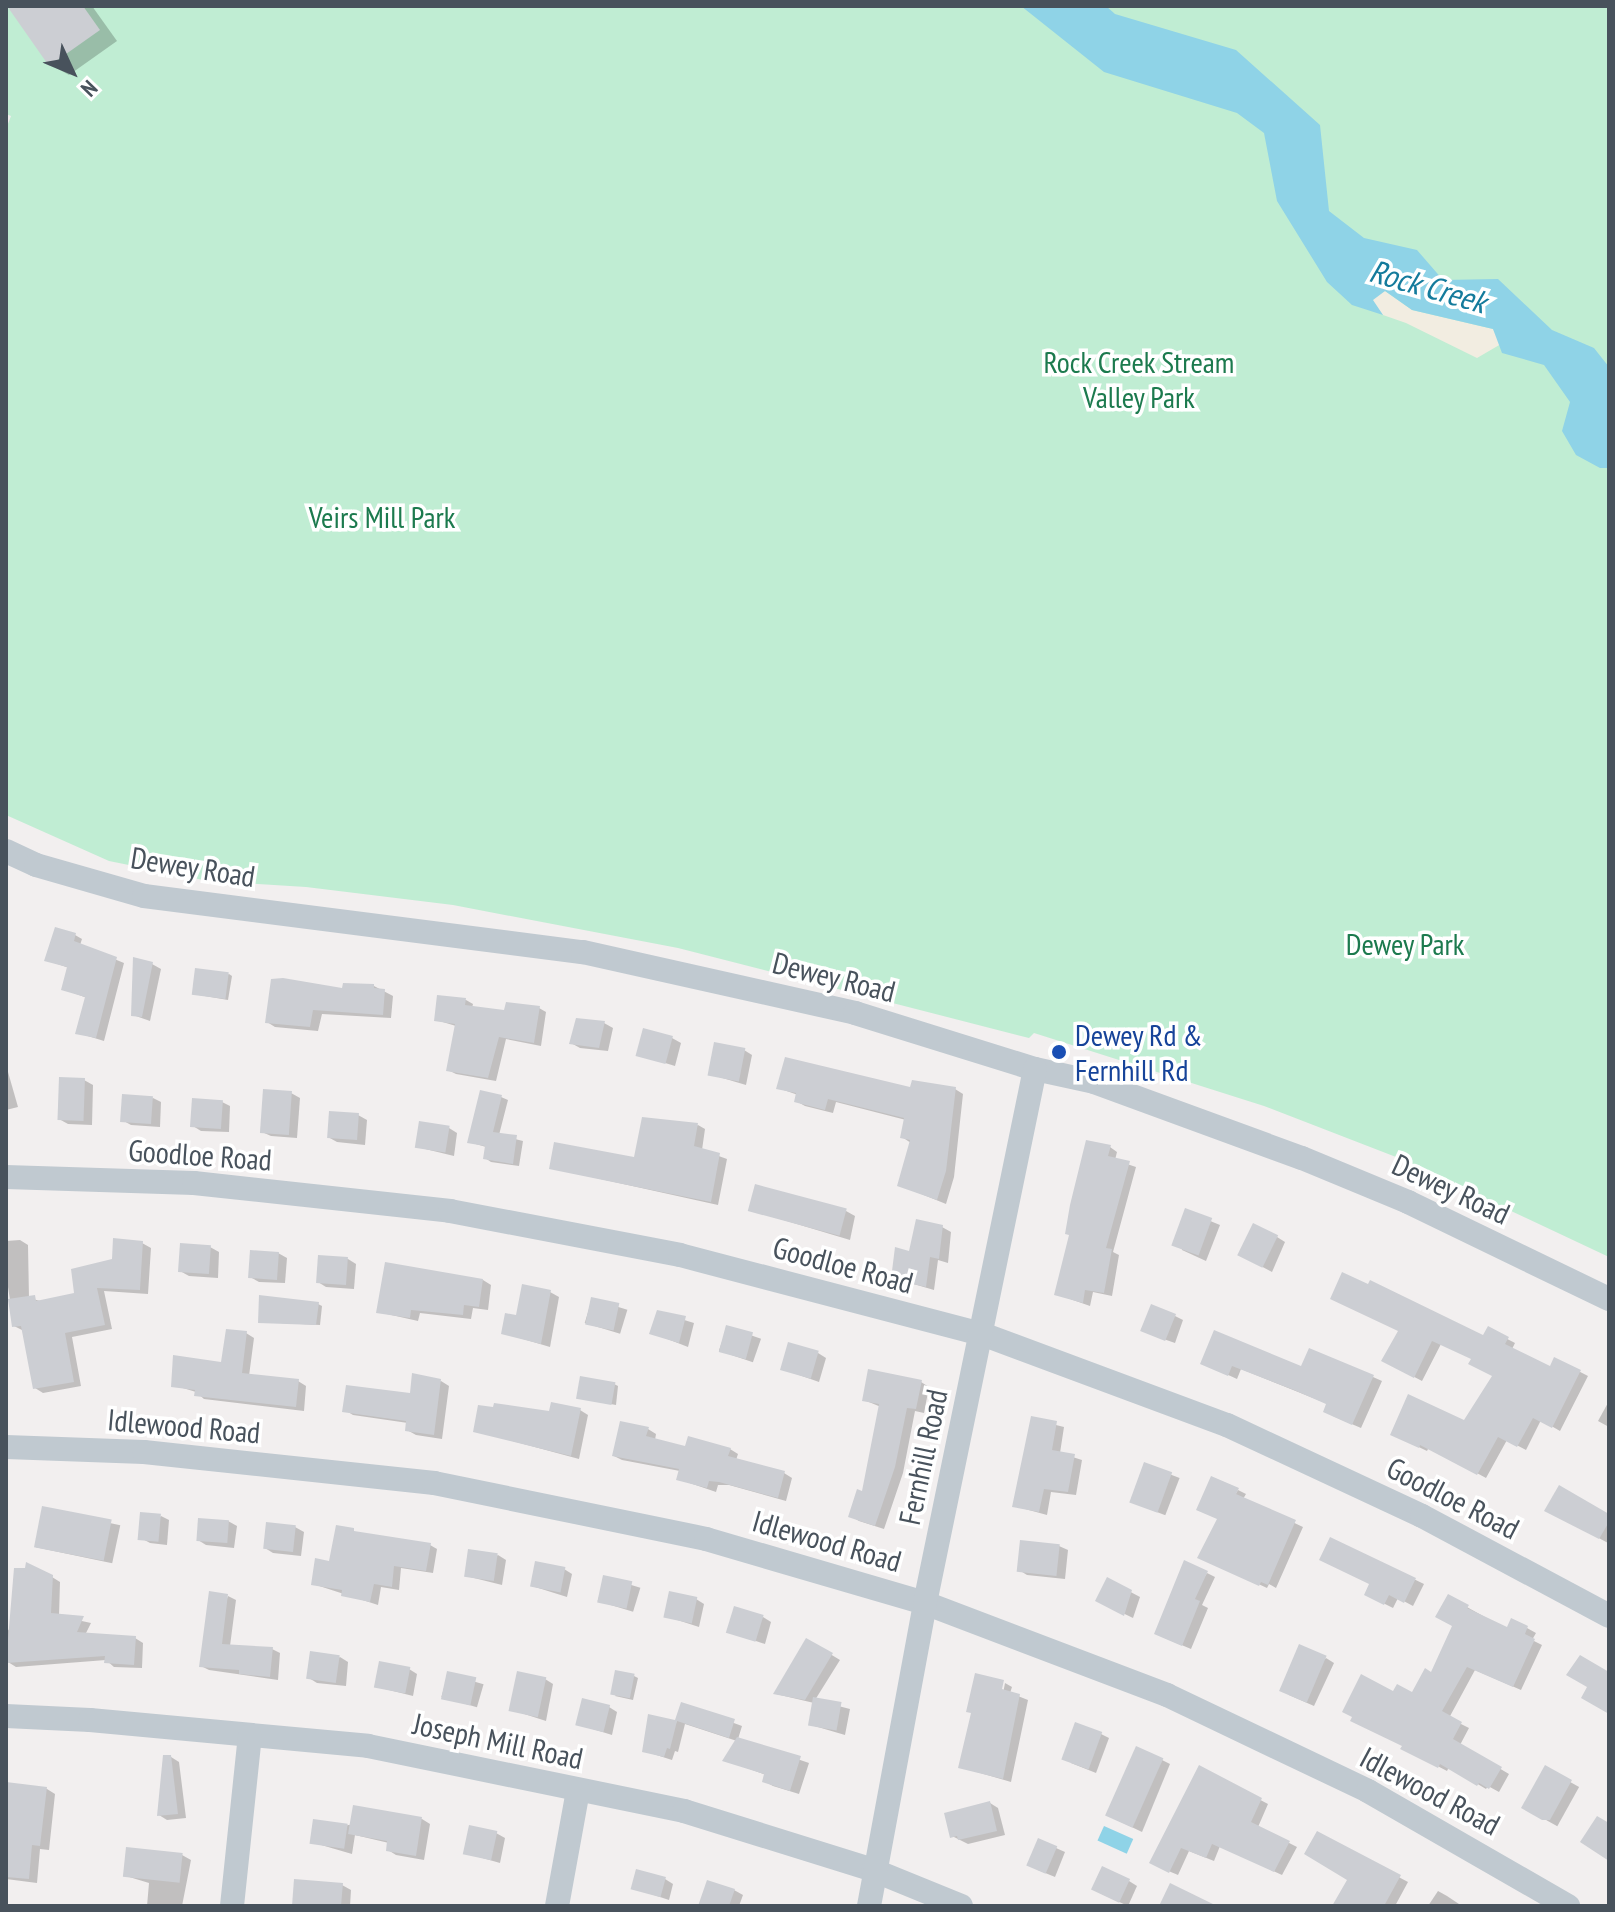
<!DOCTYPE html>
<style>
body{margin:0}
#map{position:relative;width:1615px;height:1912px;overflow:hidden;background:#f2efef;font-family:"PT Sans Narrow",sans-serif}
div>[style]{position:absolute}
.green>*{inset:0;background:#c0edd3}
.sand>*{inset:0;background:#f2ede1}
.water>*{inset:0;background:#8fd3e7;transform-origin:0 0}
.shadow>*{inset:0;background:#0003;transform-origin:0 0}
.building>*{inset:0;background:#ccced3;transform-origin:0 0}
.minor>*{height:24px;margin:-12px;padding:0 12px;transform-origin:12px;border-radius:12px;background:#c0c9d0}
.dots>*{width:22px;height:22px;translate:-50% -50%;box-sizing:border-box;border:4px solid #fff;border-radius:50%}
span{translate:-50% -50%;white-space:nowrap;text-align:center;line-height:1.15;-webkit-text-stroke:7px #fff;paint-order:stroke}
.park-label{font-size:30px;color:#1c7a4e}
.street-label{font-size:30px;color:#48525c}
.transit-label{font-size:30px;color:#164399}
.left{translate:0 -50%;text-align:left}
.water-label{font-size:32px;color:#147b9c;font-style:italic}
.frame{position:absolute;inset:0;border:8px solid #48525c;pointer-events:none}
.north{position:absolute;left:32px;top:32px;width:80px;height:80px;-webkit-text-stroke:6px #fff;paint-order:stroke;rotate:134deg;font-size:22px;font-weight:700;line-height:32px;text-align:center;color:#48525c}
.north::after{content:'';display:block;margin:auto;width:28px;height:36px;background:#48525c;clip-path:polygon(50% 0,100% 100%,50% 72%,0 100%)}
</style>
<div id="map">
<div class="green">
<i style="clip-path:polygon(6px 6px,1609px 6px,1609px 1257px,1396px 1157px,1264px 1106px,1034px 1033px,1029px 1038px,678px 948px,453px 905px,306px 887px,208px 881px,109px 861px,6px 815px,6px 129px,11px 116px,6px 114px)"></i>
</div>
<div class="sand">
<i style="clip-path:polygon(1385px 291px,1412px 310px,1493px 329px,1501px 344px,1477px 358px,1406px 323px,1383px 315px,1370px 298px)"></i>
</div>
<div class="water">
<i style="clip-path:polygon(1021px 6px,1106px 6px,1115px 14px,1236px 50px,1320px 125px,1329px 211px,1364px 238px,1417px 250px,1443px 280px,1498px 279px,1552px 330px,1594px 348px,1609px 367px,1609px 468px,1600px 468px,1576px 455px,1562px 431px,1570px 402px,1544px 365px,1502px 353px,1493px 329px,1412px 310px,1385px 291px,1373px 300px,1383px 315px,1352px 305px,1327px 282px,1277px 201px,1264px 133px,1237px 113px,1104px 72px)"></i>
<i style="left:1104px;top:1826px;width:32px;height:16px;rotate:24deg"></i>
</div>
<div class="shadow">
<i style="clip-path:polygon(9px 6px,92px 6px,117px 41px,69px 75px,51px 65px)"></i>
<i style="clip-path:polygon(75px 935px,82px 939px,80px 945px,124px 963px,104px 1041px,78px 1033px,87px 998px,63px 989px,69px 968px,46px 960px)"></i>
<i style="clip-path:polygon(152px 964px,161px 969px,150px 1021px,133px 1015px)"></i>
<i style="clip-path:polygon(229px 974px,232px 976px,228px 1000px,193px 994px)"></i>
<i style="clip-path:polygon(374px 986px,393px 996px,391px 1018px,322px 1014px,318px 1031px,275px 1027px,267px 1022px,343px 990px)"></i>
<i style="clip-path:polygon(439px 997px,466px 1000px,473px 1004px,472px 1008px,505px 1012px,539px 1008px,546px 1012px,541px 1046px,506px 1039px,496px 1081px,456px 1074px,448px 1070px,456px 1026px,436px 1020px)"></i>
<i style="clip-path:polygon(604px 1023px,613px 1028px,608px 1051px,580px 1048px,571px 1043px)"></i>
<i style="clip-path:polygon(672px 1038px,681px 1043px,675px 1066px,639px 1055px)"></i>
<i style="clip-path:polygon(744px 1050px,752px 1055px,746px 1085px,709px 1074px)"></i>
<i style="clip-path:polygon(6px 1065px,18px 1107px,6px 1110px)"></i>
<i style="clip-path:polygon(84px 1080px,93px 1085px,92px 1125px,68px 1124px,59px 1119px)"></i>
<i style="clip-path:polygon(778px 1088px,955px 1089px,963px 1094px,954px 1177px,946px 1204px,899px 1185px,911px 1143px,902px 1137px,906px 1120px,836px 1102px,833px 1113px,805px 1106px,796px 1101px,798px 1095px)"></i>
<i style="clip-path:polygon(291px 1093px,300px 1098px,297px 1138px,271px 1136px,262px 1132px)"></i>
<i style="clip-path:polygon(501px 1097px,508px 1100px,499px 1135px,523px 1141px,519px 1166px,491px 1162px,485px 1158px,486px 1147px,469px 1142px)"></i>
<i style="clip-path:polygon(153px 1098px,161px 1102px,160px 1127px,131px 1125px,122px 1120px)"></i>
<i style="clip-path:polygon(222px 1102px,230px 1106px,229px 1132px,201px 1131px,193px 1126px)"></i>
<i style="clip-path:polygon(358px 1115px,367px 1120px,365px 1145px,337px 1142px,328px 1137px)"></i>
<i style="clip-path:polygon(698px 1125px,705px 1129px,702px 1150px,727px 1159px,718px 1205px,551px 1168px,635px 1159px)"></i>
<i style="clip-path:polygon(449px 1128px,457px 1133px,454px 1156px,417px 1147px)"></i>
<i style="clip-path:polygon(1110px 1147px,1117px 1152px,1115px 1160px,1136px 1167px,1113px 1252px,1119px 1255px,1112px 1296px,1093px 1292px,1090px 1306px,1056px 1294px)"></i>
<i style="clip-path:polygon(750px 1210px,846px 1211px,855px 1216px,850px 1240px)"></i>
<i style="clip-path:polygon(1186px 1211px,1220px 1225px,1206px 1261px,1182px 1250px)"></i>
<i style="clip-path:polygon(942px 1227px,951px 1232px,948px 1263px,938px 1260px,934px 1290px,893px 1278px,911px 1254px)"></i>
<i style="clip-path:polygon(1277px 1237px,1285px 1242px,1272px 1272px,1240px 1255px)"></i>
<i style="clip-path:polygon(20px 1240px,28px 1245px,29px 1298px,44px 1302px,76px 1295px,113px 1261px,142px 1243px,151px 1248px,148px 1294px,104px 1291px,112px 1329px,72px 1337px,81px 1386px,43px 1393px,35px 1388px,24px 1331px,14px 1326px,6px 1274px,6px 1241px)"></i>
<i style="clip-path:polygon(210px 1247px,219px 1252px,218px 1278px,189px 1276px,180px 1271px)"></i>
<i style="clip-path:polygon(278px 1253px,287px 1258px,285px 1283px,259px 1282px,250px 1277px)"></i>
<i style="clip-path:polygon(320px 1258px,348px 1259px,356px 1264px,354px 1289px,326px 1287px,318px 1282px)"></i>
<i style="clip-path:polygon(483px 1280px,491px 1285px,488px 1310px,473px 1308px,471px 1319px,420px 1313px,418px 1321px,378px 1312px)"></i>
<i style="clip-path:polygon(550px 1292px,559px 1297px,550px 1347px,503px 1333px)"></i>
<i style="left:592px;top:1299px;width:37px;height:25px;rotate:17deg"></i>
<i style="clip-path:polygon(318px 1304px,322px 1306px,320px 1325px,260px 1322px)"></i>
<i style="clip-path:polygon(658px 1312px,694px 1323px,688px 1347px,652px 1333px)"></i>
<i style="clip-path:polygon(1175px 1316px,1183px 1320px,1175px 1343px,1152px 1335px)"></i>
<i style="left:727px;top:1327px;width:36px;height:25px;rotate:19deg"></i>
<i style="clip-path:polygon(1488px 1329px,1515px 1343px,1512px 1349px,1551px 1368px,1555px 1359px,1588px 1376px,1560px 1431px,1541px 1420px,1526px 1450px,1507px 1440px,1486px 1478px,1429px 1447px,1427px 1451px,1400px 1438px,1465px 1422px,1494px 1375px,1473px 1359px,1441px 1344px,1422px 1381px,1384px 1361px,1400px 1331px,1484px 1338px)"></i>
<i style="clip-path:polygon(246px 1333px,254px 1338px,249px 1376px,298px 1381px,306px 1386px,304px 1411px,204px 1399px,196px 1392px,173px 1385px,223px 1364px)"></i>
<i style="clip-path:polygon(818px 1353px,826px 1358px,819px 1382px,782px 1369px)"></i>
<i style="clip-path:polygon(1202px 1363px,1303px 1369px,1373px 1377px,1382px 1381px,1361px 1428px,1333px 1416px,1328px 1404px,1241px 1369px,1237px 1379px)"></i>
<i style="clip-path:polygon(441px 1381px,449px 1386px,442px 1439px,416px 1435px,407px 1430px,408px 1423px,353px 1415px,345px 1410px,412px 1396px)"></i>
<i style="clip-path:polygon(921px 1382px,929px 1387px,924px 1413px,915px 1411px,903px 1473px,884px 1529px,859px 1521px,851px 1516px,863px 1493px,881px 1407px,864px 1400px)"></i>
<i style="clip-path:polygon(614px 1384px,618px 1386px,616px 1405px,578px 1398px)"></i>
<i style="clip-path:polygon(1609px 1401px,1609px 1427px,1598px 1421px)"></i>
<i style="clip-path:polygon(580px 1410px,588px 1415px,579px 1459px,476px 1431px)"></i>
<i style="clip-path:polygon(1032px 1419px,1064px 1427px,1060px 1453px,1082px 1460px,1076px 1495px,1051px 1492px,1047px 1515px,1014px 1506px)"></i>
<i style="clip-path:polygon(648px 1429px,656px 1434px,655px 1440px,687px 1448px,730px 1449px,738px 1454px,736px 1460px,784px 1473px,792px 1478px,786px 1501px,729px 1485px,718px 1485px,716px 1492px,678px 1479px,680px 1471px,622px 1460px,614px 1456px)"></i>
<i style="left:1146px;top:1465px;width:36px;height:40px;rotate:21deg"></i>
<i style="clip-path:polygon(1238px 1490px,1246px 1494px,1243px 1499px,1303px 1527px,1276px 1588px,1269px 1584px,1267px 1588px,1200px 1557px)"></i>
<i style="left:44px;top:1509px;width:78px;height:39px;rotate:12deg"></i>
<i style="clip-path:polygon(1547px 1510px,1609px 1516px,1609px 1541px,1608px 1543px)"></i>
<i style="clip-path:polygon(161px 1516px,169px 1520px,167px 1545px,150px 1543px,141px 1538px)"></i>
<i style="clip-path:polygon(228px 1521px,237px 1526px,234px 1548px,206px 1545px,198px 1540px)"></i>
<i style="clip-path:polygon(295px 1527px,304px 1532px,301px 1556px,273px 1553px,265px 1548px)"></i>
<i style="clip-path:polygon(1331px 1539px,1424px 1584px,1413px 1606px,1398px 1598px,1393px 1608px,1375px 1599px,1372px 1584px)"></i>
<i style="clip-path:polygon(402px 1542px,430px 1545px,437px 1549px,433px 1573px,401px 1568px,399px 1590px,381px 1587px,378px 1605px,313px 1584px,331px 1563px)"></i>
<i style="clip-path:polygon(1059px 1546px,1068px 1550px,1065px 1579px,1027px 1575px,1019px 1570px)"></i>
<i style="clip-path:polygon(498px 1555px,506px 1560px,502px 1585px,466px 1576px)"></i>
<i style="clip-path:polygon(564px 1569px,572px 1574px,567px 1597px,532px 1586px)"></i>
<i style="clip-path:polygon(1207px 1573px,1215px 1577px,1202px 1605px,1208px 1608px,1191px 1649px,1165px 1638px)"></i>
<i style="clip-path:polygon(52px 1577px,60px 1582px,59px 1616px,91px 1623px,85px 1635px,135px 1638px,143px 1643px,142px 1668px,114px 1667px,106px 1660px,16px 1667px,8px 1662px,6px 1633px)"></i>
<i style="left:605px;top:1577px;width:37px;height:25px;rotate:17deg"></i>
<i style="clip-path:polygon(1108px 1580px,1140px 1597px,1133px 1618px,1106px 1605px)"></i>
<i style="clip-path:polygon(228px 1596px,236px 1600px,230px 1646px,272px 1649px,280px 1653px,278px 1680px,209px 1670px,201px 1666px)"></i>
<i style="clip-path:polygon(1449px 1597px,1508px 1630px,1512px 1621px,1527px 1628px,1536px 1633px,1532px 1640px,1542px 1645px,1521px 1690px,1475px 1670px,1449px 1718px,1469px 1728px,1460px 1745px,1509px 1774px,1499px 1792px,1488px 1786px,1486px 1789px,1449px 1767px,1447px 1771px,1411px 1752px,1394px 1694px,1413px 1694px,1432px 1674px,1455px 1626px)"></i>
<i style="clip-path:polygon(696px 1599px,704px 1604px,699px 1627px,665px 1616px)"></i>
<i style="clip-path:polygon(763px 1617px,771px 1622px,765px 1644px,729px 1632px)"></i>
<i style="clip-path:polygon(807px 1640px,840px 1660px,815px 1700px,850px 1709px,845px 1735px,811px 1725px,814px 1703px,776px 1694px)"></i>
<i style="clip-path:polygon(340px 1657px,348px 1662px,346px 1686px,317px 1683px,309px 1678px)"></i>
<i style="clip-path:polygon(1326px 1658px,1334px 1663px,1314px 1706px,1289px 1695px)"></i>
<i style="clip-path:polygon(409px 1669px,417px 1674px,413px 1696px,377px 1687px)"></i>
<i style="left:448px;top:1674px;width:37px;height:24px;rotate:16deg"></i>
<i style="clip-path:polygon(634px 1676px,638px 1678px,633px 1700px,615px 1696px)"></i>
<i style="clip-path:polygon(545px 1679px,553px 1684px,546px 1721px,512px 1710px)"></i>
<i style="clip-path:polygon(1005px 1683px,1012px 1687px,1010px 1693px,1028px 1700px,1011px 1782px,960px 1767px,1002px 1699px)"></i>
<i style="clip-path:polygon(682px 1704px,742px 1726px,738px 1739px,809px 1763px,799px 1794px,773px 1786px,764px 1781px,766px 1775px,725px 1760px,737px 1741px,685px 1724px,678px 1752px,675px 1751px,672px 1760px,644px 1751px,676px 1723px)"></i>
<i style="clip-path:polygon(609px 1707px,617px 1712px,612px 1735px,577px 1724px)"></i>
<i style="clip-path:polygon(1101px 1734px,1109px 1738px,1096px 1773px,1071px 1763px)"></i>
<i style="clip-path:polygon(171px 1757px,179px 1762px,186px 1818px,167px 1820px,159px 1815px)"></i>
<i style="clip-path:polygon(1162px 1760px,1170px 1764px,1142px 1832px,1117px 1820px)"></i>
<i style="clip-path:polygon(1200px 1768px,1268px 1804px,1258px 1827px,1297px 1847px,1282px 1875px,1220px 1846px,1214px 1861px,1189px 1851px,1178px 1875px,1159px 1867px)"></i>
<i style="left:1545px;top:1768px;width:39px;height:45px;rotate:29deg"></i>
<i style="clip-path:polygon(6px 1784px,47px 1789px,55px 1794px,49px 1850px,40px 1849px,37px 1883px,6px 1879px)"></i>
<i style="clip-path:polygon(990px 1803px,998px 1808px,1005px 1835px,968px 1844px,952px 1836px)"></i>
<i style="clip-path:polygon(422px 1819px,430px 1824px,424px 1860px,396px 1855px,388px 1850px,389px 1843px,355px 1835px,352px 1854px,311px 1842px,348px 1825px)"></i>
<i style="clip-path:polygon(496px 1833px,505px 1838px,500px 1863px,465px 1853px)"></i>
<i style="clip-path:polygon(1318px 1834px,1408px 1882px,1395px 1906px,1334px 1906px,1350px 1879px)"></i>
<i style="clip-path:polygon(1040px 1841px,1065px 1852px,1055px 1877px,1038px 1870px)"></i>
<i style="clip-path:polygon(182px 1855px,191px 1860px,182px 1906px,147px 1906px,149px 1883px,126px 1876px)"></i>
<i style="clip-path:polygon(665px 1879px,673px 1884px,669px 1900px,633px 1888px)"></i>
<i style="clip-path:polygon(1129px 1881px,1137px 1886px,1128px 1906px,1102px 1894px)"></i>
<i style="clip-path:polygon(342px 1885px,351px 1890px,350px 1906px,294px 1906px)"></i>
<i style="clip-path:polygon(734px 1890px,743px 1895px,739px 1906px,702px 1906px)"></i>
<i style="clip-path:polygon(1438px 1891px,1447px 1896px,1462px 1906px,1428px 1906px)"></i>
</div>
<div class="building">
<i style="clip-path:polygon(7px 6px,83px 6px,100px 30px,49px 66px)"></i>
<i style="clip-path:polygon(55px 927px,76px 933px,74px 941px,117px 957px,96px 1038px,75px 1034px,85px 997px,61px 990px,67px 967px,44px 961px)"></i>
<i style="clip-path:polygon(133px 957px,153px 962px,142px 1017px,131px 1016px)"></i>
<i style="left:195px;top:968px;width:34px;height:27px;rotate:7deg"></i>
<i style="clip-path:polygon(283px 978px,342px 988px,343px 983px,374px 984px,374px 988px,385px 989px,383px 1015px,313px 1010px,310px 1027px,265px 1023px,271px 979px)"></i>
<i style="clip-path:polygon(437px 995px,466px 998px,465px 1005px,504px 1010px,506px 1002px,540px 1006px,534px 1043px,499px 1037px,488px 1078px,446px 1071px,455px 1024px,434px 1021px)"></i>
<i style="clip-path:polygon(576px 1018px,605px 1021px,599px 1048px,569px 1044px)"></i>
<i style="left:643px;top:1028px;width:31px;height:29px;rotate:15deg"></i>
<i style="left:714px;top:1042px;width:32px;height:34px;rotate:11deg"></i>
<i style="clip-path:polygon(785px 1057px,910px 1087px,912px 1080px,956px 1087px,946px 1171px,937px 1200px,897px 1186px,910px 1140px,900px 1138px,904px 1118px,828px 1099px,825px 1110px,794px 1102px,796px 1093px,776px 1089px)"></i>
<i style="left:59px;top:1077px;width:26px;height:43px;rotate:2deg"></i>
<i style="left:263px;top:1089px;width:29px;height:44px;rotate:4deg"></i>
<i style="clip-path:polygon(480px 1090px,502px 1095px,493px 1132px,517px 1135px,513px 1164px,483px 1159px,485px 1146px,467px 1143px)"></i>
<i style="left:122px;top:1094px;width:31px;height:28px;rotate:4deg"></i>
<i style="left:192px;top:1098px;width:31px;height:29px;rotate:4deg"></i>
<i style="left:329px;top:1111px;width:30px;height:27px;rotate:4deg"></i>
<i style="clip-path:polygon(642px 1117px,698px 1123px,694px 1146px,720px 1153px,711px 1202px,549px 1169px,554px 1142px,634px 1157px)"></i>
<i style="left:419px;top:1121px;width:31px;height:27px;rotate:9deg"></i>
<i style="clip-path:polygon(1086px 1140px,1111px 1145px,1108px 1156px,1130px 1161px,1106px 1248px,1112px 1249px,1104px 1293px,1085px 1290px,1083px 1303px,1054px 1295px,1069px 1235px,1065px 1234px,1070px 1205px)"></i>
<i style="left:755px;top:1184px;width:95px;height:28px;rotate:15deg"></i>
<i style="left:1185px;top:1208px;width:29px;height:40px;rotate:20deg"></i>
<i style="clip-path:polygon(916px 1219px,943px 1225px,939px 1259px,930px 1257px,926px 1287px,891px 1279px,895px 1247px,909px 1251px)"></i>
<i style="left:1253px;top:1223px;width:28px;height:36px;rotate:26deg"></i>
<i style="clip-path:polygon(113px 1238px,143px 1241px,140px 1290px,97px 1288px,105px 1325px,65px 1333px,74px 1382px,33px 1389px,21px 1326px,12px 1327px,8px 1299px,35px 1295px,36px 1301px,74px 1293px,71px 1269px,112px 1259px)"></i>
<i style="left:180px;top:1243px;width:31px;height:29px;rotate:4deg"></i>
<i style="left:250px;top:1250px;width:29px;height:28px;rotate:4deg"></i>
<i style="left:318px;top:1255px;width:30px;height:28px;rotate:4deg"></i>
<i style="clip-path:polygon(385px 1262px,483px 1279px,479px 1307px,464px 1305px,463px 1315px,411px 1310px,410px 1318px,376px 1313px)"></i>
<i style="clip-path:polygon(1342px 1272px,1368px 1284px,1370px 1280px,1483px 1335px,1488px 1326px,1509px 1337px,1505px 1344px,1550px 1366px,1554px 1357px,1581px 1370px,1552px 1428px,1533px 1418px,1517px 1447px,1498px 1437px,1477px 1475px,1420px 1445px,1419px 1448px,1390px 1435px,1408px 1394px,1464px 1420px,1492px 1376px,1468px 1364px,1471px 1359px,1432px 1341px,1414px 1378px,1381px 1361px,1398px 1331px,1330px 1299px)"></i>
<i style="clip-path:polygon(522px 1284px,551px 1290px,541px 1344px,501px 1334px,505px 1313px,516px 1315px)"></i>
<i style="clip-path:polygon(259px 1295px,319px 1302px,316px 1325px,258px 1323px)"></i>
<i style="left:591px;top:1297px;width:29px;height:28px;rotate:12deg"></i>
<i style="left:1151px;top:1304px;width:27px;height:29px;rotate:22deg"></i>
<i style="clip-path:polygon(657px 1310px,686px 1316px,679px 1343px,649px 1334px)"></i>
<i style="left:726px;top:1325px;width:28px;height:28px;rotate:15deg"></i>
<i style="clip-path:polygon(226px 1329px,247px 1331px,242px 1373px,299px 1379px,296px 1407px,194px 1396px,195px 1390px,171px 1387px,173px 1355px,221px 1362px)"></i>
<i style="clip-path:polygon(1214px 1330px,1301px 1366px,1309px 1348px,1374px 1375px,1352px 1425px,1323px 1412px,1326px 1404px,1294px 1390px,1232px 1366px,1228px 1376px,1200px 1364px)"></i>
<i style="left:788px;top:1342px;width:32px;height:29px;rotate:16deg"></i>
<i style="clip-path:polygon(868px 1369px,922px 1380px,916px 1409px,907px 1408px,895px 1467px,875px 1526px,848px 1517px,857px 1489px,862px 1491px,879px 1404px,862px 1401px)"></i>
<i style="clip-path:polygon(412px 1373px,441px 1379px,434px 1435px,405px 1431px,406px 1421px,342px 1412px,346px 1385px,410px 1393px)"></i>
<i style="left:580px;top:1376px;width:36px;height:23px;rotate:10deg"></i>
<i style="clip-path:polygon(551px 1402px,581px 1408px,571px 1456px,473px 1432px,478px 1405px,493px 1407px,494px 1403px,549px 1411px)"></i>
<i style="clip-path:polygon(1031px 1416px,1057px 1421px,1052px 1450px,1075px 1454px,1068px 1492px,1044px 1489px,1039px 1512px,1012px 1507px)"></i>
<i style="clip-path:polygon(620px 1421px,649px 1427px,646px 1436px,685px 1446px,688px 1436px,731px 1448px,728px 1456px,785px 1471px,778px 1498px,719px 1482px,709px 1481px,707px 1488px,676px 1480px,679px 1469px,612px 1456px)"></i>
<i style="left:1144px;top:1462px;width:30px;height:43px;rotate:20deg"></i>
<i style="clip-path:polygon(1211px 1476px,1239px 1488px,1236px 1494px,1296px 1520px,1268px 1585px,1261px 1582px,1259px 1586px,1197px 1558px,1217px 1519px,1196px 1510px)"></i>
<i style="clip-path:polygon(1559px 1485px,1609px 1514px,1609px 1522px,1599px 1539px,1544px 1511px)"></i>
<i style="left:42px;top:1506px;width:71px;height:42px;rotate:11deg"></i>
<i style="left:140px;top:1512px;width:21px;height:28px;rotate:5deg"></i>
<i style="left:198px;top:1518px;width:31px;height:23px;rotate:4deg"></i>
<i style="left:266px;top:1522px;width:30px;height:27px;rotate:6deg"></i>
<i style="clip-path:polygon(336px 1525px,354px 1528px,354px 1531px,431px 1543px,426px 1571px,394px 1566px,392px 1587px,374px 1584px,370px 1602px,341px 1596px,342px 1590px,311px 1585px,315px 1558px,329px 1561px)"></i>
<i style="clip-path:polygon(1330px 1537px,1416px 1578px,1404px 1603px,1389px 1595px,1384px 1605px,1364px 1595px,1369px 1584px,1319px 1560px)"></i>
<i style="left:1020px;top:1540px;width:40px;height:32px;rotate:6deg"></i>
<i style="left:468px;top:1549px;width:30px;height:28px;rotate:8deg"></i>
<i style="clip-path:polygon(1184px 1560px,1208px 1571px,1195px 1599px,1200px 1601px,1182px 1646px,1154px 1634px)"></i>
<i style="left:535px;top:1561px;width:31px;height:26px;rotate:11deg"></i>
<i style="clip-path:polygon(26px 1562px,53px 1575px,51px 1613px,84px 1616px,77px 1632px,136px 1636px,134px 1665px,104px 1663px,105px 1656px,6px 1663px,14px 1568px,25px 1568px)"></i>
<i style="left:603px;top:1575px;width:30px;height:28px;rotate:12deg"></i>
<i style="clip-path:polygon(1107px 1577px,1132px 1590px,1124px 1616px,1095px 1601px)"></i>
<i style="clip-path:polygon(209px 1591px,228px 1594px,222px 1644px,273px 1647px,270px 1677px,239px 1674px,239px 1670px,199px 1667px)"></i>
<i style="left:669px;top:1591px;width:29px;height:27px;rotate:12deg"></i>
<i style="clip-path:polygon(1448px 1594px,1469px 1605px,1467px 1608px,1507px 1627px,1511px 1618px,1528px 1626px,1525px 1634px,1535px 1639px,1513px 1687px,1467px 1667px,1442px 1711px,1462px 1722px,1453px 1739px,1502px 1767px,1489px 1789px,1479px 1783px,1477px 1786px,1440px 1764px,1438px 1768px,1400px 1749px,1402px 1746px,1350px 1721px,1352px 1717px,1342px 1712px,1361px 1674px,1393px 1691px,1397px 1684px,1412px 1692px,1425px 1668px,1431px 1672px,1452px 1626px,1435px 1617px)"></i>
<i style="left:734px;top:1606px;width:31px;height:28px;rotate:17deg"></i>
<i style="clip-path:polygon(806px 1638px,833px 1653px,805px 1700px,773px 1694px)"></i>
<i style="left:1299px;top:1644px;width:30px;height:51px;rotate:23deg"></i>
<i style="left:310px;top:1651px;width:30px;height:28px;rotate:8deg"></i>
<i style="clip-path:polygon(1580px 1655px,1609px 1672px,1609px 1714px,1581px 1698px,1587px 1687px,1566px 1675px)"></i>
<i style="left:379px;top:1661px;width:32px;height:27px;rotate:11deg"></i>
<i style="left:615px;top:1670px;width:20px;height:25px;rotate:11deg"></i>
<i style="left:447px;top:1671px;width:30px;height:29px;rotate:12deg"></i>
<i style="left:517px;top:1671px;width:30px;height:41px;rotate:12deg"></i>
<i style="clip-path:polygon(975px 1673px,1004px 1680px,1002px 1689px,1020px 1694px,1003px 1779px,958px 1768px,971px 1713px,966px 1712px)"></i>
<i style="left:813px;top:1697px;width:29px;height:29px;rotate:10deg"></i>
<i style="left:582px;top:1698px;width:29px;height:28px;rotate:14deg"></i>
<i style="clip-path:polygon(681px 1702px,735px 1719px,729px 1738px,677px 1721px,670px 1749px,667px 1748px,664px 1757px,642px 1752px,648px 1714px,675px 1720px)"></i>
<i style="left:1075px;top:1722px;width:29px;height:40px;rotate:20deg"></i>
<i style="clip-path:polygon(737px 1737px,801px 1756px,790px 1791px,762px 1782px,764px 1774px,722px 1761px)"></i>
<i style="left:1136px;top:1746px;width:30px;height:76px;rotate:24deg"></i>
<i style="clip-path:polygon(163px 1755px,171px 1755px,178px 1814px,157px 1816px)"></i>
<i style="clip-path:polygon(1199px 1765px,1262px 1798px,1251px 1822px,1290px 1841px,1274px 1872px,1212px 1844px,1206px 1858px,1181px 1848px,1169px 1873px,1149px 1863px)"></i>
<i style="clip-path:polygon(1545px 1765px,1572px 1780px,1550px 1820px,1542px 1820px,1521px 1808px)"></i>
<i style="clip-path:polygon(6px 1782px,47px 1787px,40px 1846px,32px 1845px,29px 1879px,6px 1877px)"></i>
<i style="clip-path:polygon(990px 1801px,997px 1831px,958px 1840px,957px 1836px,950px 1838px,944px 1813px)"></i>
<i style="clip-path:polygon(353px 1805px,422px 1817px,416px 1856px,386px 1851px,387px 1841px,348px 1834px)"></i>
<i style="clip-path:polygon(1597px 1816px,1609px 1823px,1609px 1861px,1580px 1842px)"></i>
<i style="left:313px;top:1819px;width:35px;height:25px;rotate:8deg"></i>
<i style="left:469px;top:1825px;width:29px;height:30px;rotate:12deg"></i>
<i style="clip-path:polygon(1317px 1831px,1401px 1875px,1384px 1906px,1332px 1906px,1347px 1880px,1304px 1854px)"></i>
<i style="left:1038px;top:1838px;width:21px;height:30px;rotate:23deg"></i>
<i style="left:126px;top:1847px;width:57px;height:30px;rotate:6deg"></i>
<i style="left:1102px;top:1866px;width:31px;height:26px;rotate:25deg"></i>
<i style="left:636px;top:1869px;width:31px;height:21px;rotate:15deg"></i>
<i style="clip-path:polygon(294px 1879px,343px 1883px,341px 1906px,292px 1906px)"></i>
<i style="clip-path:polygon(707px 1880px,735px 1889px,729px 1906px,698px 1906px)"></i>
<i style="clip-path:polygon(1170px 1883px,1217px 1906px,1159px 1906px)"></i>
</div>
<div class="minor">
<i style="left:6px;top:851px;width:33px;rotate:25deg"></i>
<i style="left:36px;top:865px;width:112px;rotate:16deg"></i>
<i style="left:144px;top:896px;width:443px;rotate:7.3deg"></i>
<i style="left:583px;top:952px;width:279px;rotate:12.6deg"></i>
<i style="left:855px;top:1013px;width:189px;rotate:17.3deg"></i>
<i style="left:1035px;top:1069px;width:60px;rotate:12.4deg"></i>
<i style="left:1094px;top:1082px;width:221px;rotate:20.1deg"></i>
<i style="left:1302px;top:1158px;width:115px;rotate:22.5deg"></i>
<i style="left:1408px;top:1202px;width:223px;rotate:25.8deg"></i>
<i style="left:6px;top:1177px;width:188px;rotate:1.8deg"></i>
<i style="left:194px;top:1183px;width:258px;rotate:6.2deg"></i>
<i style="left:450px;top:1211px;width:234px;rotate:10.8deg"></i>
<i style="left:680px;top:1255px;width:312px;rotate:14.7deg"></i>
<i style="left:982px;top:1334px;width:261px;rotate:20.4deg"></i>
<i style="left:1227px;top:1425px;width:215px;rotate:25deg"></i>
<i style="left:1422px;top:1516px;width:212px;rotate:28.1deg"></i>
<i style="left:6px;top:1447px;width:138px;rotate:2.1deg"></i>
<i style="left:144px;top:1452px;width:292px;rotate:6.1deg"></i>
<i style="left:434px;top:1483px;width:278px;rotate:11.6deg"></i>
<i style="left:706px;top:1539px;width:228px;rotate:16.3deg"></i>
<i style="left:925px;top:1603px;width:259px;rotate:20.8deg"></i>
<i style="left:1167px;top:1695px;width:223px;rotate:25.5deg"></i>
<i style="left:1368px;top:1791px;width:231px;rotate:29.9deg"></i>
<i style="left:6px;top:1716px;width:84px;rotate:2.7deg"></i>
<i style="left:90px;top:1720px;width:279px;rotate:5.3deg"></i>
<i style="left:368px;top:1746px;width:323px;rotate:11.6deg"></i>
<i style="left:684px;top:1811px;width:198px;rotate:17.3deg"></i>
<i style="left:873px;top:1870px;width:95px;rotate:22.2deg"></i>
<i style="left:232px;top:1906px;width:171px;rotate:-84deg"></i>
<i style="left:557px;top:1906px;width:118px;rotate:-79.7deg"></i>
<i style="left:869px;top:1906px;width:308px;rotate:-79.5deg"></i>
<i style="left:925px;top:1603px;width:545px;rotate:-78.36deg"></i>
</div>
<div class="dots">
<i style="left:1059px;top:1052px;background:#1a4fb4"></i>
</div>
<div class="park-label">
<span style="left:1139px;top:379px">Rock Creek Stream<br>Valley Park</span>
<span style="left:382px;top:517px">Veirs Mill Park</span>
<span style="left:1405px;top:944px">Dewey Park</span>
</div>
<div class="street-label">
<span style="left:193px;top:867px;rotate:9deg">Dewey Road</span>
<span style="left:834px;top:977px;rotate:14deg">Dewey Road</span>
<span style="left:200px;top:1155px;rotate:4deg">Goodloe Road</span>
<span style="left:1451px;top:1189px;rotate:25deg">Dewey Road</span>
<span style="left:843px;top:1265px;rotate:15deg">Goodloe Road</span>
<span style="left:184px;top:1426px;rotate:5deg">Idlewood Road</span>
<span style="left:923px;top:1457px;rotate:-78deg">Fernhill Road</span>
<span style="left:1453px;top:1498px;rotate:27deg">Goodloe Road</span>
<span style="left:827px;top:1541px;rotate:16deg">Idlewood Road</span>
<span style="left:498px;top:1741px;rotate:12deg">Joseph Mill Road</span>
<span style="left:1430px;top:1791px;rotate:28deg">Idlewood Road</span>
</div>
<div class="transit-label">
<span class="left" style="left:1075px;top:1052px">Dewey Rd &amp;<br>Fernhill Rd</span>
</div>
<div class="water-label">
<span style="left:1428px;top:286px;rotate:16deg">Rock Creek</span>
</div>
<div class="frame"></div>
<div class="north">N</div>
</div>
